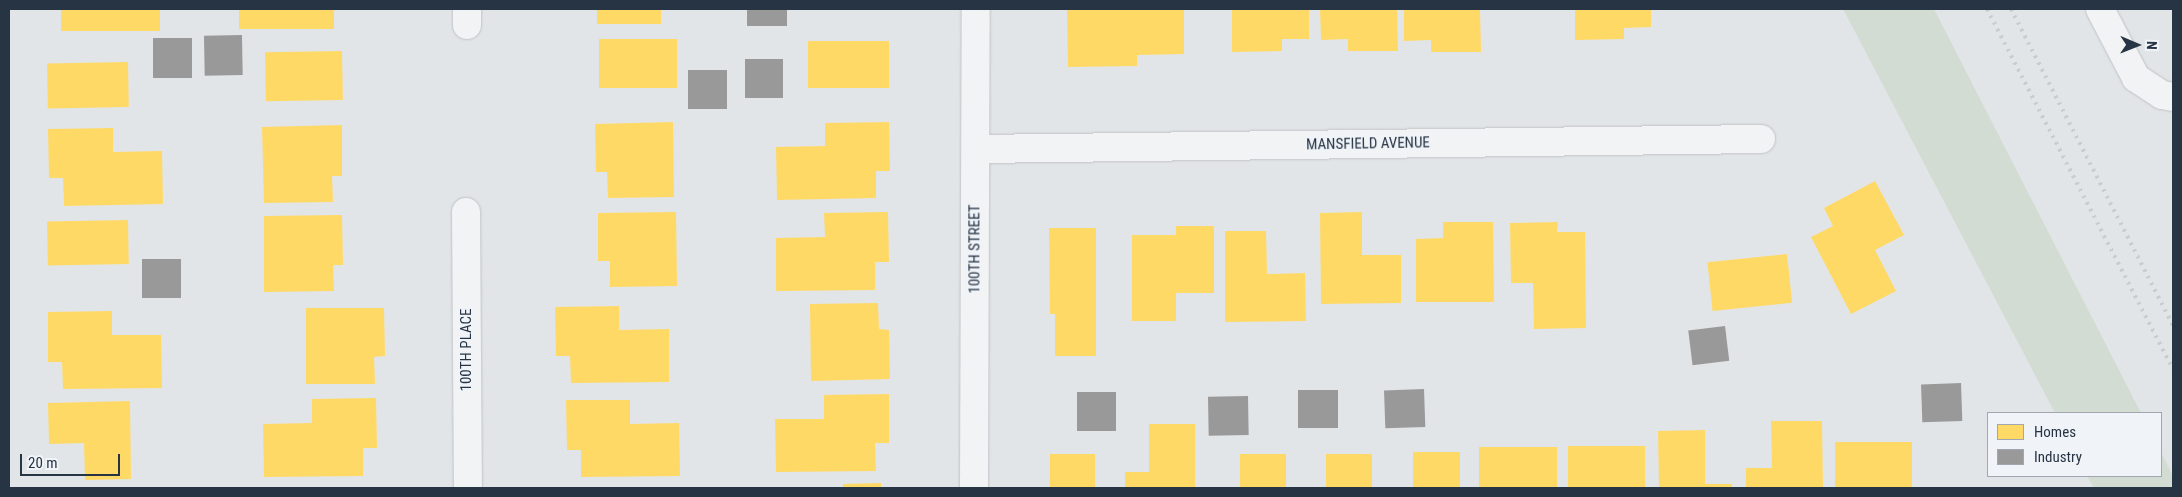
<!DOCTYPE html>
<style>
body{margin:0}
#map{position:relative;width:2182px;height:497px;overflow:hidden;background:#e2e5e8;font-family:"Roboto Condensed",sans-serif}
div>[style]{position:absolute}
.green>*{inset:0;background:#d3dcd2}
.homes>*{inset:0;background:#ffd966;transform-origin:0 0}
.industry>*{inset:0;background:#999;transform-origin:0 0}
.roads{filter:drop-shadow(0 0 1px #c0c3c6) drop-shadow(0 0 1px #c0c3c6)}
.minor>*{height:28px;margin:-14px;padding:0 14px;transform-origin:14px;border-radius:14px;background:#f2f3f4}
.rail>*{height:4px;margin-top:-2px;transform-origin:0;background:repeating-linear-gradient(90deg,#cacdd0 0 2.5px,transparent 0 7.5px)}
span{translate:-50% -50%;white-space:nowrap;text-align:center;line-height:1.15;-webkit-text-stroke:5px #f0f4f8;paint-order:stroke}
.street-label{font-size:15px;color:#273444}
.frame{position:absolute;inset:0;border:10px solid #273444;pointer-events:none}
.legend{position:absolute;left:1987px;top:412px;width:175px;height:65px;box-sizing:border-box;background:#f0f4f8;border:1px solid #a0a7b0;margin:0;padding:6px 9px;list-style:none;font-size:15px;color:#273444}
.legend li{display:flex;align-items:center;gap:10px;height:25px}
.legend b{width:25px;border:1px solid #a0a7b0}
.north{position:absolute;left:2112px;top:20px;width:50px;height:50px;-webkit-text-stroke:4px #f0f4f8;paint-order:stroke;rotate:91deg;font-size:14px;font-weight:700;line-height:20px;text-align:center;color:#273444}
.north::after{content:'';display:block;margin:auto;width:18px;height:22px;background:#273444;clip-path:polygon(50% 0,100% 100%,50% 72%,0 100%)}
.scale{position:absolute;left:20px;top:454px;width:100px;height:22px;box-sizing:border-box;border:2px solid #273444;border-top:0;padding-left:6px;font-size:15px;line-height:18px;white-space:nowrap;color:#273444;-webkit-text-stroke:4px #f0f4f8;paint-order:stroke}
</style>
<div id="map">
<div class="green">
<i style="clip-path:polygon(1843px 9px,1934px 9px,2141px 413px,2055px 413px)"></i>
<i style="clip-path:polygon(2161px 452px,2173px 476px,2173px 488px,2094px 488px,2087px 476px,2161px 476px)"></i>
</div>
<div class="homes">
<i style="left:61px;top:9px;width:99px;height:22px"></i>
<i style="left:239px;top:9px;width:95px;height:20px"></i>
<i style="left:597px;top:9px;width:64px;height:15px"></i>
<i style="clip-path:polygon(1067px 9px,1184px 9px,1184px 54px,1137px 55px,1137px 66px,1068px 67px)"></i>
<i style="clip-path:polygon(1232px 9px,1309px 9px,1309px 39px,1282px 39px,1282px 51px,1232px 52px)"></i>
<i style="clip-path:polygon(1320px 9px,1397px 9px,1398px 51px,1348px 51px,1348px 39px,1321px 40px)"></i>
<i style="clip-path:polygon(1404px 9px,1480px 9px,1481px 52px,1431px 52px,1431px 40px,1404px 41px)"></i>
<i style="clip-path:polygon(1575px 9px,1651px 9px,1651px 27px,1624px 28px,1624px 39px,1575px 40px)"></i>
<i style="left:677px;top:39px;width:49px;height:78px;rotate:90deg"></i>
<i style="left:889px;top:41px;width:47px;height:81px;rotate:90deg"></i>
<i style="left:342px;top:51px;width:49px;height:77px;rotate:89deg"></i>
<i style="left:128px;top:62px;width:45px;height:81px;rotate:89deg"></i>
<i style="clip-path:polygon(673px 122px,674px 197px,608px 198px,607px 172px,596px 172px,595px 124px)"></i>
<i style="clip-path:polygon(889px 122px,890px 171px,876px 171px,876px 198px,777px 200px,776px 147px,825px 146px,825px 123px)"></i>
<i style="clip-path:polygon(342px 125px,342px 176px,332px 176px,333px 202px,264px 203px,262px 127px)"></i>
<i style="clip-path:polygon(113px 128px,113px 152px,162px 151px,163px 204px,64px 206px,63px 178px,49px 178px,48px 129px)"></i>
<i style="clip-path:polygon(1875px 181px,1904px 235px,1875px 250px,1896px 291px,1851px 314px,1811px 237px,1833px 226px,1824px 208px)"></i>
<i style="clip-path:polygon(676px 212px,677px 286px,610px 287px,610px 261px,598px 261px,598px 213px)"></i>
<i style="clip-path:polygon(888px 212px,889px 262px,875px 262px,875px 290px,776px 291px,776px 238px,825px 237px,824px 213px)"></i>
<i style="clip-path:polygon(1362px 212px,1362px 255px,1401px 255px,1401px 303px,1321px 304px,1320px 213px)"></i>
<i style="clip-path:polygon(342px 215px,343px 265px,333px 265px,334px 291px,264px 292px,264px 216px)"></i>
<i style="left:128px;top:220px;width:44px;height:81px;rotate:89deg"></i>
<i style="clip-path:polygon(1443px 222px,1493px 222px,1494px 302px,1416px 302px,1416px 239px,1443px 238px)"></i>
<i style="clip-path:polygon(1558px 222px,1557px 232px,1585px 232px,1586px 328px,1534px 329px,1533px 283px,1511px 283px,1510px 223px)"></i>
<i style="clip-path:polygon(1176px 226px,1214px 226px,1214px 293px,1176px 293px,1176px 321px,1132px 321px,1132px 235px,1176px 235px)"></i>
<i style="clip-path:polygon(1049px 228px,1096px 228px,1096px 356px,1055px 356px,1055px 314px,1050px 314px)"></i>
<i style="clip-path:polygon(1225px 231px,1266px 231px,1267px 274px,1305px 273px,1306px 321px,1225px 322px)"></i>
<i style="left:1787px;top:254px;width:49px;height:80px;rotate:84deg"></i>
<i style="clip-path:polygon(878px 303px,879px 329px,889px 330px,890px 379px,811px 381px,810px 304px)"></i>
<i style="clip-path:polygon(619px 306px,619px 330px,669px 329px,669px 382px,571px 383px,570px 356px,556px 356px,555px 307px)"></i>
<i style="clip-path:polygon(306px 308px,384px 308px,385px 356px,374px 357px,375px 384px,306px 384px)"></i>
<i style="clip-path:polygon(112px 311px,112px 335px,161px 335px,162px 388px,63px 389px,62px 362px,48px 362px,48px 312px)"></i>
<i style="clip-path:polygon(889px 394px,889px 443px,875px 443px,876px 471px,776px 472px,775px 419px,824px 419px,824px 395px)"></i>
<i style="clip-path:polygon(376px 398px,377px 448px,363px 448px,363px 476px,264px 477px,263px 424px,312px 423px,312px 399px)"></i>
<i style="clip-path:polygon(566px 400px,630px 400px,630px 424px,679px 423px,680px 476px,581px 477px,581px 450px,567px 450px)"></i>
<i style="clip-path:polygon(130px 401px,131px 479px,85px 480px,84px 443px,49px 444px,48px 403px)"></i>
<i style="clip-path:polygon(1771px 421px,1822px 421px,1823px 488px,1746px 488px,1746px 468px,1772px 468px)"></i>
<i style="clip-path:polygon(1149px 424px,1195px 424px,1195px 488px,1125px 488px,1125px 472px,1149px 472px)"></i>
<i style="clip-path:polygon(1705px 430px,1705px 484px,1732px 484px,1732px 488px,1659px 488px,1658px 431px)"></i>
<i style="left:1912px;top:442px;width:46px;height:77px;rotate:90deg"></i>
<i style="left:1568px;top:446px;width:77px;height:42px"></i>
<i style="left:1479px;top:447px;width:78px;height:41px"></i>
<i style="left:1413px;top:452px;width:47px;height:36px"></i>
<i style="left:1050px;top:454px;width:45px;height:34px"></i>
<i style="left:1240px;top:454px;width:46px;height:34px"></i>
<i style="left:1326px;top:454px;width:46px;height:34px"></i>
<i style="clip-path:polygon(881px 483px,881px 488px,843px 488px,843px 484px)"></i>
</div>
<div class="industry">
<i style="left:747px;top:9px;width:40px;height:17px"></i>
<i style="left:242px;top:35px;width:40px;height:38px;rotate:89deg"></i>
<i style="left:153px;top:38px;width:39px;height:40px"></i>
<i style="left:745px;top:59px;width:38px;height:39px"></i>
<i style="left:688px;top:70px;width:39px;height:39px"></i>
<i style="left:181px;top:259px;width:39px;height:39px;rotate:90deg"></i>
<i style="left:1725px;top:326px;width:35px;height:37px;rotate:83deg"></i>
<i style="left:1961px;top:383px;width:38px;height:40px;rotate:88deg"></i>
<i style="left:1424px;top:389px;width:38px;height:40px;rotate:88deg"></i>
<i style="left:1298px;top:390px;width:40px;height:38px"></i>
<i style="left:1077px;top:392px;width:39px;height:39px"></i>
<i style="left:1248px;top:396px;width:39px;height:40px;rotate:89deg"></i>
</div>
<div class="roads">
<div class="minor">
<i style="left:467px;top:9px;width:16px;rotate:90deg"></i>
<i style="left:2100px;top:9px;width:78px;rotate:62.4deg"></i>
<i style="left:2136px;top:78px;width:31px;rotate:33deg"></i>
<i style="left:2162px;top:95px;width:11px;rotate:10deg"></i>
<i style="left:976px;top:149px;width:785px;rotate:-0.73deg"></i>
<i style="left:466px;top:212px;width:276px;rotate:89.6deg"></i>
<i style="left:974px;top:488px;width:479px;rotate:-89.8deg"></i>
</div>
</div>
<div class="rail">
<i style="left:1987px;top:9px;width:406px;rotate:62.7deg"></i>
<i style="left:2011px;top:9px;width:355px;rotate:62.9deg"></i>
</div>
<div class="street-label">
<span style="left:1368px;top:144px;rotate:-1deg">MANSFIELD AVENUE</span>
<span style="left:975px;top:249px;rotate:-90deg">100TH STREET</span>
<span style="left:467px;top:350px;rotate:-90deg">100TH PLACE</span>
</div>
<div class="frame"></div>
<ul class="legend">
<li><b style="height:14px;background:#ffd966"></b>Homes</li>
<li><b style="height:14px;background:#999"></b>Industry</li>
</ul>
<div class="north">N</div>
<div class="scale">20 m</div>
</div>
